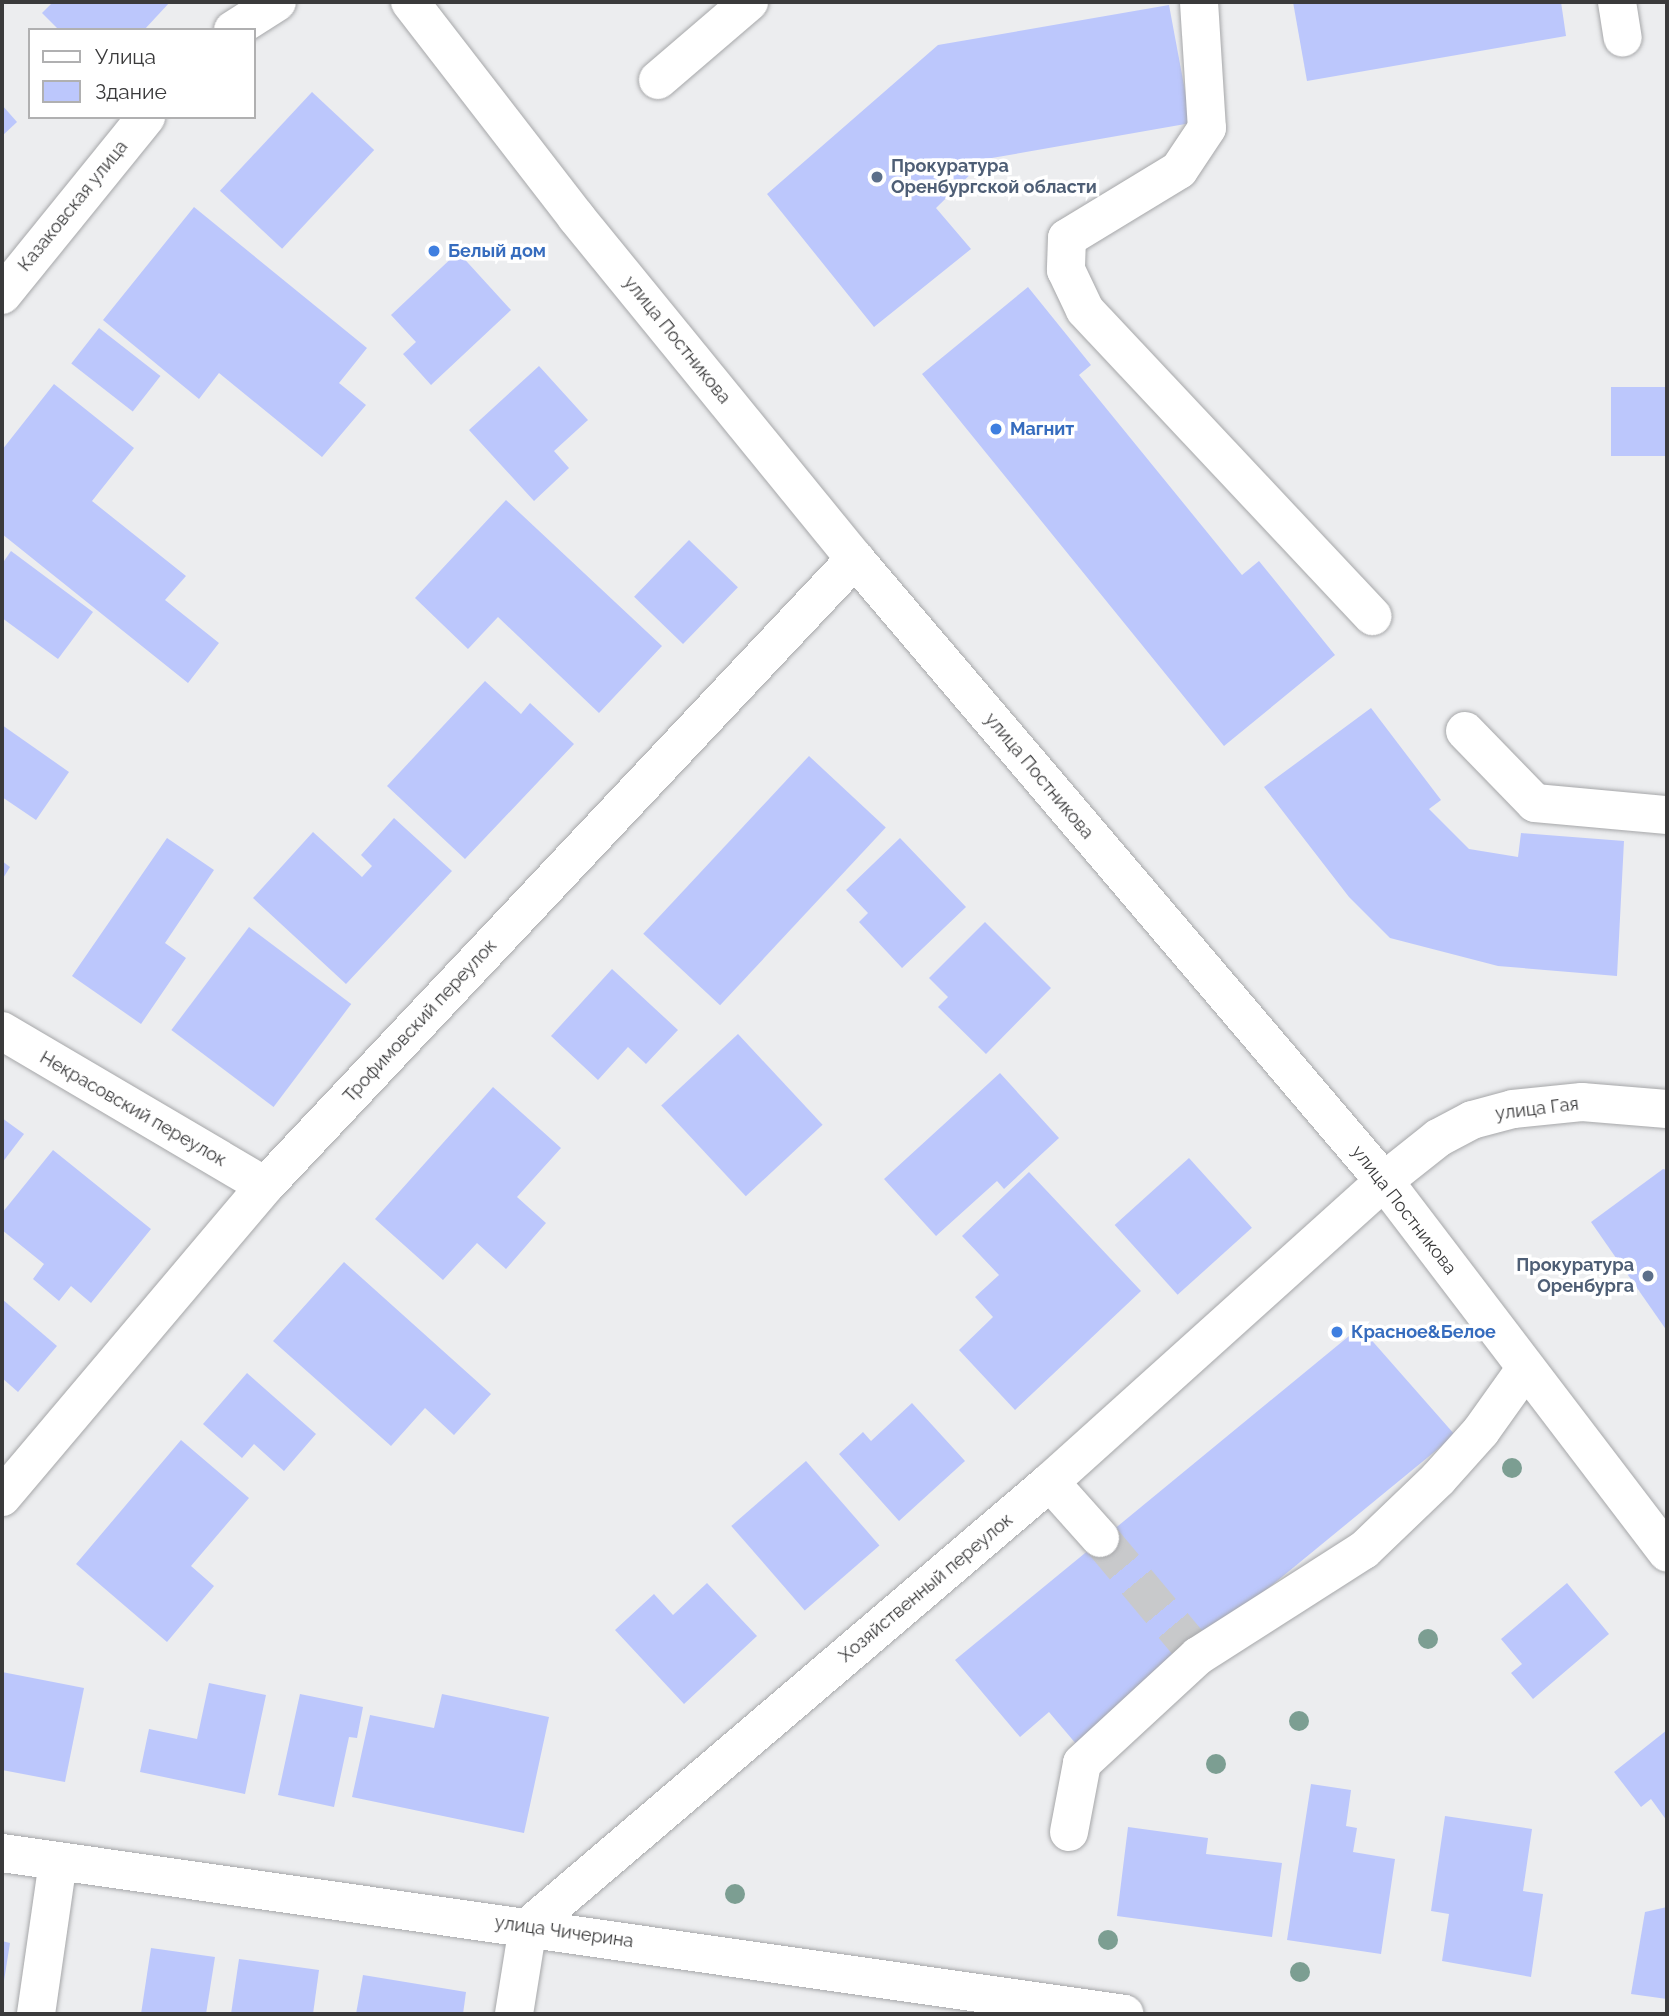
<!DOCTYPE html>
<meta charset="utf-8">
<style>
body{margin:0}
#map{position:relative;width:1669px;height:2016px;overflow:hidden;background:#ecedef;font-family:Raleway,sans-serif}
div>[style]{position:absolute}
.building>*{inset:0;background:#bcc7fc;transform-origin:0 0}
.minor-tunnel>*{height:38px;margin-top:-19px;transform-origin:0;background:repeating-linear-gradient(90deg,#c8c9cb 0 38px,transparent 0 57px)}
.roads{filter:drop-shadow(0 0 2px #a6a7a9) drop-shadow(0 0 2px #a6a7a9)}
.minor>*{height:38px;margin:-19px;padding:0 19px;transform-origin:19px;border-radius:19px;background:#fff}
.major>*{height:38px;margin:-19px;padding:0 19px;transform-origin:19px;border-radius:19px;background:#fff}
.trees>*{width:20px;height:20px;margin:-10px;border-radius:50%;background:#7c9e92}
.dots>*{width:19px;height:19px;translate:-50% -50%;box-sizing:border-box;border:4px solid #fff;border-radius:50%}
span{translate:-50% -50%;white-space:nowrap;text-align:center;line-height:1.15;-webkit-text-stroke:7px #fff;paint-order:stroke}
.service-label{font-size:18px;color:#4e5e75;font-weight:700}
.left{translate:0 -50%;text-align:left}
.right{translate:-100% -50%;text-align:right}
.street-label{font-size:18px;color:#3a3a3b}
.shop-label{font-size:18px;color:#366cbe;font-weight:700}
.frame{position:absolute;inset:0;border:4px solid #3a3a3b;pointer-events:none}
.legend{position:absolute;left:28px;top:28px;width:228px;height:91px;box-sizing:border-box;background:#fff;border:2px solid #b0b0b1;margin:0;padding:9px 12px;list-style:none;font-size:21px;color:#3a3a3b}
.legend li{display:flex;align-items:center;gap:14px;height:35px}
.legend b{width:35px;border:2px solid #b0b0b1}
</style>
<div id="map">
<div class="building">
<i style="clip-path:polygon(53px 2px,170px 2px,144px 30px,59px 30px,42px 13px)"></i>
<i style="clip-path:polygon(1293px 2px,1561px 2px,1566px 36px,1307px 81px)"></i>
<i style="clip-path:polygon(1169px 5px,1191px 123px,986px 159px,936px 208px,971px 249px,874px 327px,767px 194px,938px 45px)"></i>
<i style="left:312px;top:92px;width:85px;height:135px;rotate:43deg"></i>
<i style="clip-path:polygon(2px 105px,17px 122px,2px 136px)"></i>
<i style="clip-path:polygon(194px 207px,367px 348px,339px 383px,366px 405px,322px 457px,219px 373px,199px 399px,103px 320px)"></i>
<i style="clip-path:polygon(458px 252px,511px 310px,431px 385px,403px 354px,416px 342px,391px 315px)"></i>
<i style="clip-path:polygon(1028px 287px,1091px 365px,1079px 375px,1242px 575px,1259px 561px,1335px 655px,1224px 746px,922px 374px)"></i>
<i style="left:99px;top:328px;width:78px;height:45px;rotate:38deg"></i>
<i style="clip-path:polygon(539px 366px,588px 420px,554px 451px,569px 468px,534px 501px,469px 430px)"></i>
<i style="clip-path:polygon(54px 384px,134px 448px,92px 501px,186px 576px,165px 600px,219px 643px,188px 683px,2px 534px,2px 450px)"></i>
<i style="left:1667px;top:387px;width:69px;height:56px;rotate:90deg"></i>
<i style="clip-path:polygon(506px 500px,662px 646px,599px 713px,498px 617px,468px 649px,415px 598px)"></i>
<i style="left:689px;top:540px;width:68px;height:79px;rotate:44deg"></i>
<i style="clip-path:polygon(11px 551px,93px 612px,58px 659px,2px 618px,2px 564px)"></i>
<i style="clip-path:polygon(485px 681px,521px 714px,530px 703px,574px 744px,465px 859px,387px 786px)"></i>
<i style="clip-path:polygon(1371px 708px,1441px 800px,1429px 809px,1469px 849px,1518px 857px,1521px 833px,1624px 841px,1617px 976px,1498px 966px,1390px 938px,1349px 897px,1264px 787px)"></i>
<i style="clip-path:polygon(2px 725px,69px 772px,36px 820px,2px 797px)"></i>
<i style="left:809px;top:756px;width:105px;height:243px;rotate:43deg"></i>
<i style="clip-path:polygon(394px 818px,452px 871px,346px 984px,253px 898px,313px 832px,362px 877px,372px 866px,361px 855px)"></i>
<i style="clip-path:polygon(167px 838px,214px 870px,165px 943px,186px 958px,141px 1024px,72px 976px)"></i>
<i style="clip-path:polygon(900px 838px,966px 907px,902px 968px,859px 922px,868px 913px,846px 890px)"></i>
<i style="clip-path:polygon(2px 861px,10px 867px,2px 880px)"></i>
<i style="clip-path:polygon(985px 922px,1051px 988px,986px 1054px,938px 1007px,948px 997px,929px 978px)"></i>
<i style="left:249px;top:927px;width:128px;height:129px;rotate:37deg"></i>
<i style="clip-path:polygon(612px 969px,678px 1030px,646px 1064px,628px 1047px,598px 1080px,551px 1036px)"></i>
<i style="left:738px;top:1034px;width:124px;height:105px;rotate:47deg"></i>
<i style="clip-path:polygon(1000px 1073px,1059px 1138px,1004px 1189px,997px 1181px,936px 1236px,884px 1179px)"></i>
<i style="clip-path:polygon(493px 1087px,561px 1148px,517px 1197px,546px 1223px,506px 1269px,477px 1243px,443px 1280px,375px 1219px)"></i>
<i style="clip-path:polygon(2px 1118px,24px 1134px,2px 1163px)"></i>
<i style="clip-path:polygon(53px 1150px,151px 1229px,91px 1303px,71px 1286px,59px 1301px,33px 1279px,44px 1264px,2px 1230px,2px 1213px)"></i>
<i style="left:1189px;top:1158px;width:94px;height:100px;rotate:48deg"></i>
<i style="clip-path:polygon(1663px 1169px,1667px 1170px,1667px 1331px,1591px 1222px)"></i>
<i style="clip-path:polygon(1029px 1172px,1141px 1291px,1015px 1410px,959px 1350px,993px 1317px,975px 1297px,999px 1275px,962px 1236px)"></i>
<i style="clip-path:polygon(344px 1262px,491px 1394px,454px 1435px,425px 1408px,391px 1446px,273px 1341px)"></i>
<i style="clip-path:polygon(2px 1299px,57px 1346px,18px 1392px,2px 1378px)"></i>
<i style="clip-path:polygon(1360px 1327px,1455px 1435px,1077px 1745px,1049px 1712px,1020px 1737px,955px 1660px)"></i>
<i style="clip-path:polygon(247px 1373px,316px 1434px,284px 1471px,254px 1444px,242px 1458px,203px 1424px)"></i>
<i style="clip-path:polygon(912px 1403px,965px 1461px,899px 1521px,839px 1454px,863px 1432px,871px 1441px)"></i>
<i style="clip-path:polygon(181px 1440px,249px 1498px,191px 1566px,214px 1586px,167px 1642px,76px 1564px)"></i>
<i style="left:806px;top:1461px;width:112px;height:99px;rotate:49deg"></i>
<i style="clip-path:polygon(707px 1583px,757px 1636px,684px 1704px,615px 1630px,654px 1594px,673px 1615px)"></i>
<i style="clip-path:polygon(1567px 1583px,1609px 1634px,1533px 1699px,1511px 1673px,1522px 1664px,1501px 1639px)"></i>
<i style="clip-path:polygon(2px 1672px,84px 1688px,65px 1782px,2px 1770px)"></i>
<i style="clip-path:polygon(209px 1683px,266px 1695px,245px 1794px,140px 1772px,149px 1729px,197px 1739px)"></i>
<i style="clip-path:polygon(300px 1694px,363px 1707px,357px 1738px,349px 1737px,334px 1807px,278px 1795px)"></i>
<i style="clip-path:polygon(442px 1694px,549px 1717px,524px 1833px,352px 1797px,370px 1715px,434px 1728px)"></i>
<i style="clip-path:polygon(1667px 1730px,1667px 1821px,1651px 1799px,1641px 1807px,1614px 1772px)"></i>
<i style="clip-path:polygon(1311px 1784px,1351px 1790px,1346px 1826px,1357px 1828px,1353px 1852px,1395px 1859px,1381px 1954px,1287px 1940px)"></i>
<i style="clip-path:polygon(1445px 1816px,1532px 1829px,1523px 1891px,1543px 1894px,1531px 1977px,1442px 1961px,1449px 1914px,1431px 1911px)"></i>
<i style="clip-path:polygon(1128px 1827px,1208px 1838px,1206px 1854px,1282px 1863px,1272px 1937px,1117px 1916px)"></i>
<i style="clip-path:polygon(1667px 1907px,1667px 1999px,1631px 1994px,1645px 1912px)"></i>
<i style="clip-path:polygon(2px 1941px,10px 1943px,3px 1987px,2px 1987px)"></i>
<i style="clip-path:polygon(151px 1948px,215px 1957px,206px 2014px,141px 2014px)"></i>
<i style="clip-path:polygon(239px 1959px,319px 1970px,313px 2014px,231px 2014px)"></i>
<i style="clip-path:polygon(363px 1975px,466px 1992px,463px 2014px,356px 2014px)"></i>
</div>
<div class="minor-tunnel">
<i style="left:1100px;top:1538px;width:143px;rotate:50.1deg"></i>
</div>
<div class="roads">
<div class="minor">
<i style="left:1199px;top:2px;width:126px;rotate:86.4deg"></i>
<i style="left:1207px;top:128px;width:50px;rotate:123.7deg"></i>
<i style="left:1179px;top:170px;width:131px;rotate:148.7deg"></i>
<i style="left:1067px;top:238px;width:32px;rotate:92deg"></i>
<i style="left:1066px;top:270px;width:44px;rotate:64.6deg"></i>
<i style="left:1085px;top:310px;width:420px;rotate:46.8deg"></i>
<i style="left:1617px;top:2px;width:36px;rotate:81deg"></i>
<i style="left:233px;top:30px;width:52px;rotate:-32.5deg"></i>
<i style="left:658px;top:80px;width:120px;rotate:-40.6deg"></i>
<i style="left:2px;top:295px;width:229px;rotate:-51deg"></i>
<i style="left:1465px;top:731px;width:100px;rotate:45.8deg"></i>
<i style="left:1535px;top:803px;width:133px;rotate:5.2deg"></i>
<i style="left:2px;top:1031px;width:305px;rotate:30.5deg"></i>
<i style="left:1050px;top:1482px;width:75px;rotate:48.2deg"></i>
<i style="left:2px;top:1497px;width:407px;rotate:-49.8deg"></i>
<i style="left:265px;top:1186px;width:861px;rotate:-46.74deg"></i>
<i style="left:1069px;top:1832px;width:70px;rotate:-79.3deg"></i>
<i style="left:1082px;top:1763px;width:158px;rotate:-42.7deg"></i>
<i style="left:1198px;top:1656px;width:197px;rotate:-32.6deg"></i>
<i style="left:1364px;top:1550px;width:103px;rotate:-43.8deg"></i>
<i style="left:1438px;top:1479px;width:64px;rotate:-48.1deg"></i>
<i style="left:1481px;top:1431px;width:77px;rotate:-54.5deg"></i>
<i style="left:36px;top:2014px;width:154px;rotate:-81.8deg"></i>
<i style="left:514px;top:2014px;width:88px;rotate:-80.9deg"></i>
<i style="left:528px;top:1927px;width:686px;rotate:-40.45deg"></i>
<i style="left:1050px;top:1482px;width:450px;rotate:-42deg"></i>
<i style="left:1384px;top:1181px;width:69px;rotate:-38.5deg"></i>
<i style="left:1438px;top:1138px;width:38px;rotate:-28deg"></i>
<i style="left:1472px;top:1120px;width:42px;rotate:-15deg"></i>
<i style="left:1513px;top:1109px;width:69px;rotate:-5.8deg"></i>
<i style="left:1582px;top:1102px;width:85px;rotate:4.7deg"></i>
</div>
<div class="major">
<i style="left:410px;top:2px;width:272px;rotate:52.3deg"></i>
<i style="left:576px;top:217px;width:441px;rotate:50.8deg"></i>
<i style="left:855px;top:559px;width:817px;rotate:49.62deg"></i>
<i style="left:1384px;top:1181px;width:467px;rotate:52.7deg"></i>
<i style="left:2px;top:1853px;width:1134px;rotate:8.16deg"></i>
</div>
</div>
<div class="trees">
<i style="left:1512px;top:1468px"></i>
<i style="left:1428px;top:1639px"></i>
<i style="left:1299px;top:1721px"></i>
<i style="left:1216px;top:1764px"></i>
<i style="left:735px;top:1894px"></i>
<i style="left:1108px;top:1940px"></i>
<i style="left:1300px;top:1972px"></i>
</div>
<div class="dots">
<i style="left:877px;top:177px;background:#5c6f8a"></i>
<i style="left:434px;top:251px;background:#3f7fe0"></i>
<i style="left:996px;top:429px;background:#3f7fe0"></i>
<i style="left:1648px;top:1276px;background:#5c6f8a"></i>
<i style="left:1337px;top:1332px;background:#3f7fe0"></i>
</div>
<div class="service-label">
<span class="left" style="left:891px;top:177px">Прокуратура<br>Оренбургской области</span>
<span class="right" style="left:1634px;top:1276px">Прокуратура<br>Оренбурга</span>
</div>
<div class="street-label">
<span style="left:73px;top:206px;rotate:-51deg">Казаковская улица</span>
<span style="left:677px;top:340px;rotate:51deg">улица Постникова</span>
<span style="left:1039px;top:776px;rotate:50deg">улица Постникова</span>
<span style="left:420px;top:1021px;rotate:-47deg">Трофимовский переулок</span>
<span style="left:133px;top:1109px;rotate:30deg">Некрасовский переулок</span>
<span style="left:1537px;top:1109px;rotate:-7deg">улица Гая</span>
<span style="left:1404px;top:1210px;rotate:52deg">улица Постникова</span>
<span style="left:926px;top:1588px;rotate:-40deg">Хозяйственный переулок</span>
<span style="left:564px;top:1932px;rotate:8deg">улица Чичерина</span>
</div>
<div class="shop-label">
<span class="left" style="left:448px;top:251px">Белый дом</span>
<span class="left" style="left:1010px;top:429px">Магнит</span>
<span class="left" style="left:1351px;top:1332px">Красное&amp;Белое</span>
</div>
<div class="frame"></div>
<ul class="legend">
<li><b style="height:9px;background:#fff"></b>Улица</li>
<li><b style="height:19px;background:#bcc7fc"></b>Здание</li>
</ul>
</div>
